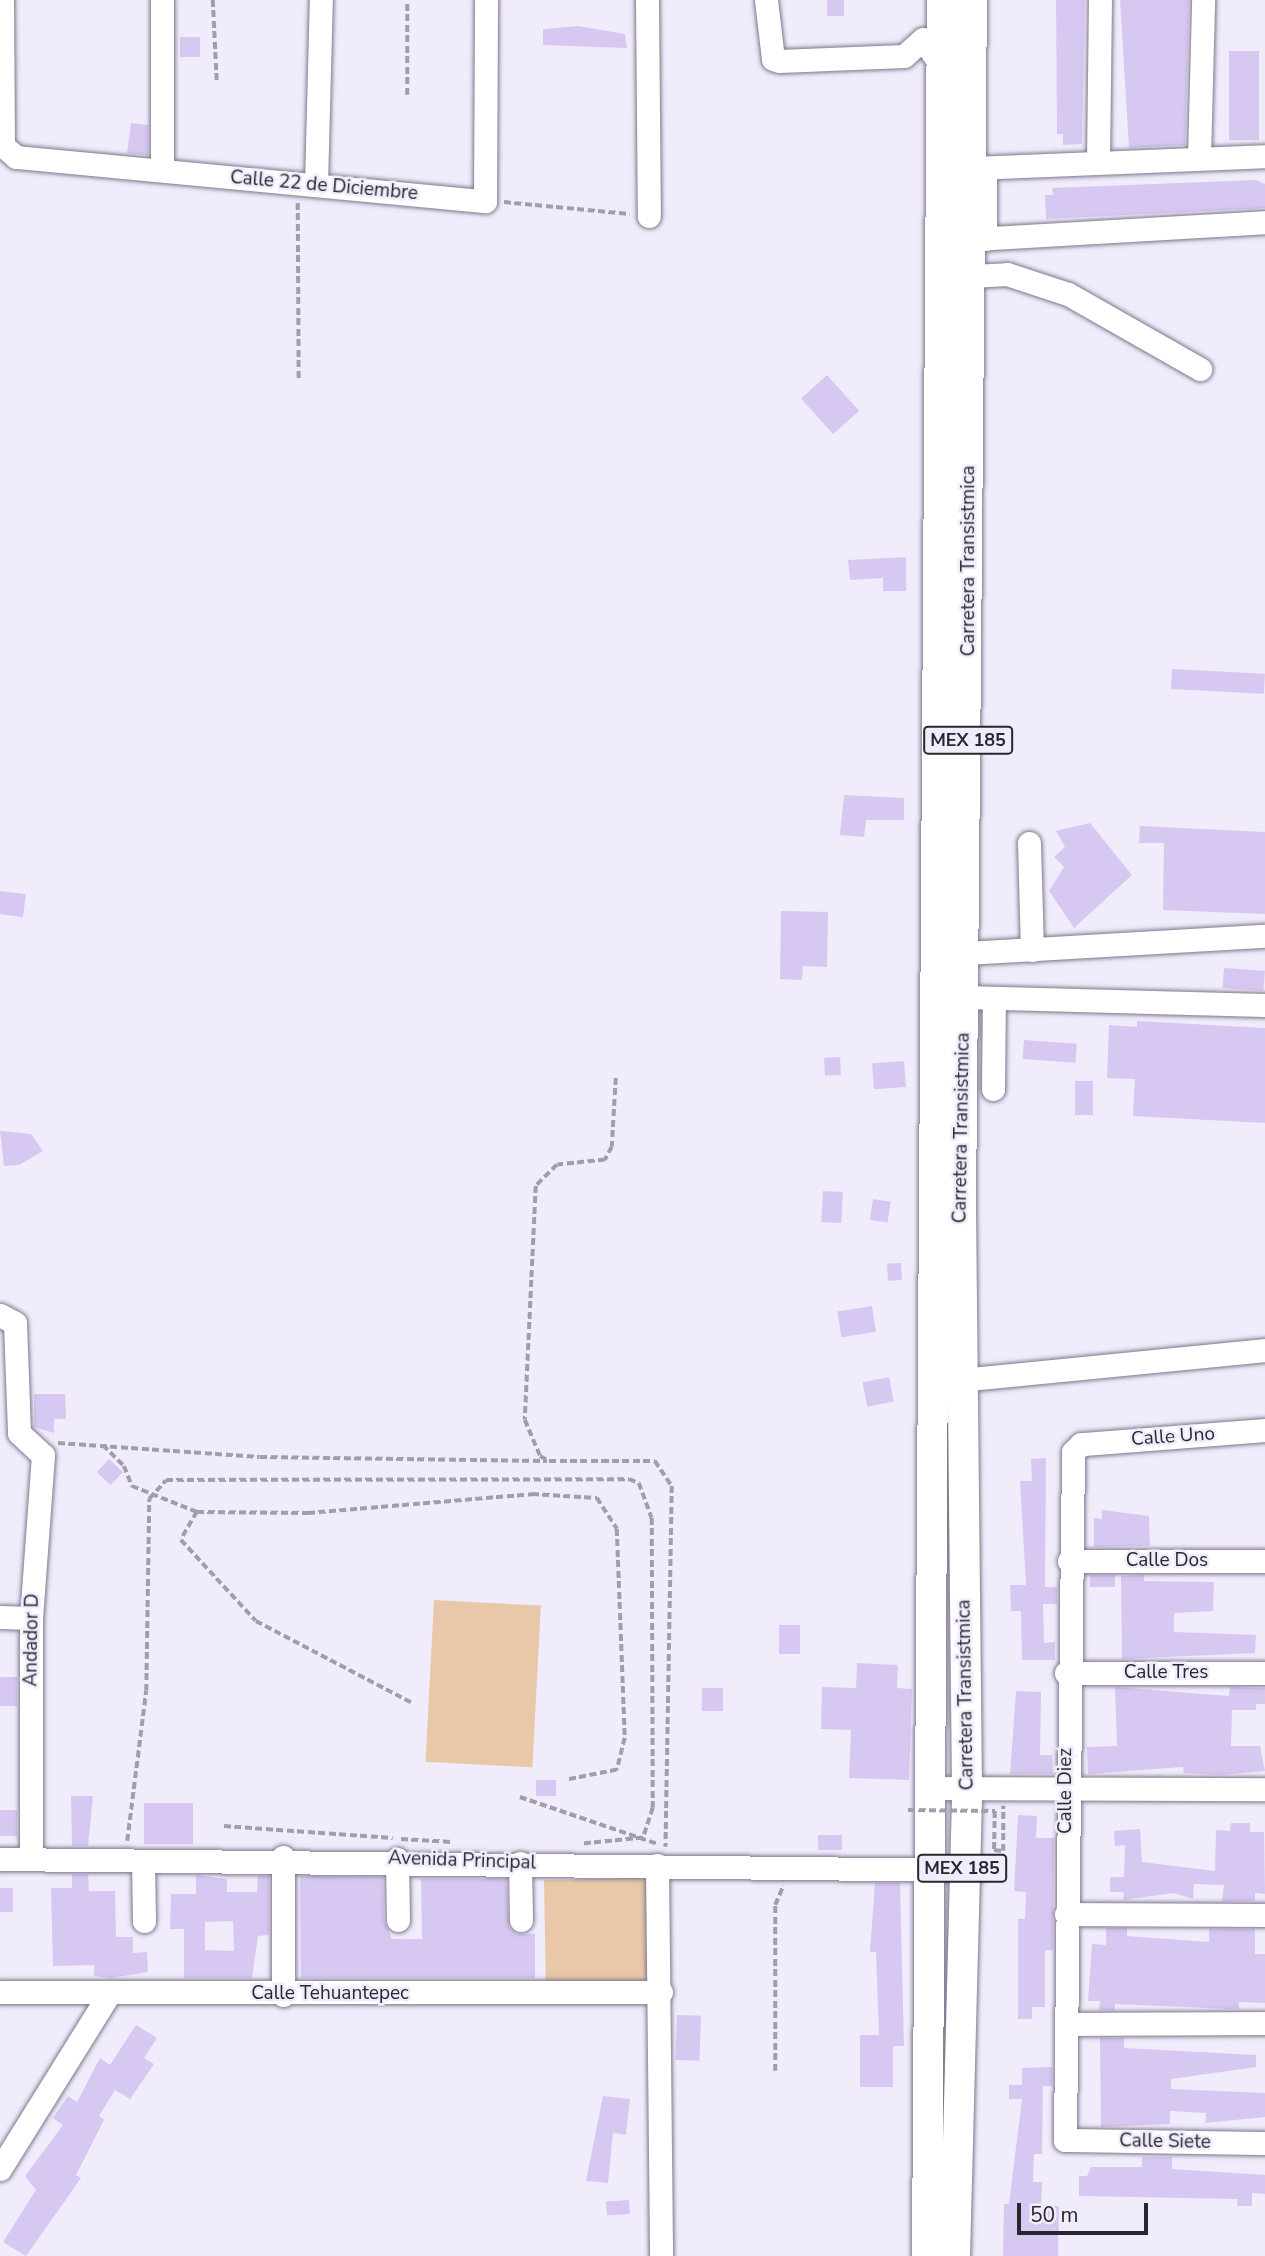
<!DOCTYPE html>
<style>
body{margin:0}
#map{position:relative;width:1265px;height:2256px;overflow:hidden;background:#f1ecfb;font-family:"Nunito Sans",sans-serif}
div>[style]{position:absolute}
.green>*{inset:0;background:#e8c8a8;transform-origin:0 0}
.building>*{inset:0;background:#d7c8f2;transform-origin:0 0}
.path>*{height:3.5px;margin-top:-1.75px;transform-origin:0;background:repeating-linear-gradient(90deg,#a19daa 0 7px,transparent 0 10.5px)}
.roads{filter:drop-shadow(0 0 2px #7f778e) drop-shadow(0 0 2px #7f778e)}
.minor>*{height:23px;margin:-11.5px;padding:0 11.5px;transform-origin:11.5px;border-radius:11.5px;background:#fff}
.major>*{height:30px;margin:-15px;padding:0 15px;transform-origin:15px;border-radius:15px;background:#fff}
.path-bridge>*{height:3.5px;margin-top:-1.75px;transform-origin:0;background:repeating-linear-gradient(90deg,#a19daa 0 7px,transparent 0 10.5px)}
span{translate:-50% -50%;white-space:nowrap;text-align:center;line-height:1.15;-webkit-text-stroke:5px #f1ecfb;paint-order:stroke}
.shield-label span{padding:2px 5px;background:#f1ecfb;border:2px solid;border-radius:5px;-webkit-text-stroke-width:0}
.shield-label{font-size:18px;color:#29262f;font-weight:700}
.street-label{font-size:19px;color:#29262f}
.scale{position:absolute;left:1017px;top:2203px;width:131px;height:32px;box-sizing:border-box;border:4px solid #29262f;border-top:0;padding-left:9px;font-size:21px;line-height:24px;white-space:nowrap;color:#29262f;-webkit-text-stroke:5px #f1ecfb;paint-order:stroke}
</style>
<div id="map">
<div class="green">
<i style="left:434px;top:1600px;width:107px;height:162px;rotate:3deg"></i>
<i style="left:657px;top:1878px;width:111px;height:113px;rotate:89deg"></i>
</div>
<div class="building">
<i style="left:827px;top:0;width:17px;height:16px"></i>
<i style="clip-path:polygon(1056px 0,1085px 0,1082px 144px,1063px 145px,1063px 134px,1057px 134px)"></i>
<i style="clip-path:polygon(1120px 0,1189px 0,1185px 145px,1129px 148px)"></i>
<i style="clip-path:polygon(578px 26px,625px 34px,627px 48px,543px 45px,543px 29px)"></i>
<i style="left:180px;top:37px;width:20px;height:20px"></i>
<i style="left:1229px;top:51px;width:30px;height:89px"></i>
<i style="clip-path:polygon(131px 123px,148px 125px,148px 155px,127px 153px)"></i>
<i style="clip-path:polygon(1256px 180px,1265px 184px,1265px 208px,1046px 219px,1045px 195px,1053px 195px,1052px 188px)"></i>
<i style="left:827px;top:375px;width:48px;height:35px;rotate:48deg"></i>
<i style="clip-path:polygon(906px 557px,906px 591px,883px 591px,883px 578px,850px 580px,848px 560px)"></i>
<i style="left:1172px;top:669px;width:93px;height:20px;rotate:3deg"></i>
<i style="clip-path:polygon(844px 795px,904px 798px,904px 820px,866px 820px,864px 837px,840px 835px)"></i>
<i style="clip-path:polygon(1090px 823px,1132px 875px,1074px 928px,1049px 891px,1064px 867px,1054px 857px,1065px 847px,1056px 831px)"></i>
<i style="clip-path:polygon(1140px 826px,1265px 832px,1265px 914px,1163px 910px,1164px 843px,1139px 843px)"></i>
<i style="left:0;top:891px;width:26px;height:23px;rotate:7deg"></i>
<i style="clip-path:polygon(781px 911px,828px 912px,827px 967px,803px 966px,802px 980px,780px 979px)"></i>
<i style="left:1224px;top:968px;width:41px;height:20px;rotate:4deg"></i>
<i style="clip-path:polygon(1137px 1021px,1265px 1028px,1265px 1123px,1133px 1116px,1135px 1079px,1107px 1078px,1109px 1025px,1137px 1027px)"></i>
<i style="left:1024px;top:1040px;width:53px;height:19px;rotate:4deg"></i>
<i style="left:840px;top:1057px;width:18px;height:16px;rotate:87deg"></i>
<i style="left:904px;top:1061px;width:26px;height:32px;rotate:86deg"></i>
<i style="left:1075px;top:1081px;width:18px;height:34px"></i>
<i style="clip-path:polygon(0 1131px,31px 1134px,43px 1151px,19px 1165px,4px 1166px)"></i>
<i style="left:823px;top:1191px;width:20px;height:31px;rotate:3deg"></i>
<i style="left:873px;top:1199px;width:18px;height:21px;rotate:9deg"></i>
<i style="left:901px;top:1263px;width:17px;height:14px;rotate:87deg"></i>
<i style="left:872px;top:1306px;width:26px;height:35px;rotate:81deg"></i>
<i style="left:889px;top:1377px;width:25px;height:27px;rotate:79deg"></i>
<i style="clip-path:polygon(34px 1394px,65px 1394px,66px 1419px,54px 1419px,54px 1433px,34px 1427px)"></i>
<i style="clip-path:polygon(1046px 1458px,1045px 1587px,1057px 1587px,1057px 1604px,1043px 1604px,1044px 1643px,1055px 1642px,1055px 1660px,1022px 1660px,1021px 1611px,1011px 1611px,1010px 1585px,1026px 1585px,1020px 1481px,1032px 1481px,1031px 1459px)"></i>
<i style="left:109px;top:1459px;width:19px;height:18px;rotate:43deg"></i>
<i style="clip-path:polygon(1102px 1510px,1149px 1516px,1150px 1546px,1094px 1547px,1094px 1518px,1102px 1519px)"></i>
<i style="left:1090px;top:1575px;width:25px;height:12px"></i>
<i style="clip-path:polygon(1144px 1575px,1144px 1581px,1214px 1582px,1213px 1611px,1174px 1613px,1174px 1632px,1256px 1635px,1255px 1653px,1122px 1659px,1121px 1576px)"></i>
<i style="left:779px;top:1625px;width:21px;height:29px"></i>
<i style="clip-path:polygon(857px 1663px,898px 1665px,897px 1688px,912px 1689px,909px 1780px,849px 1778px,851px 1730px,821px 1729px,822px 1687px,856px 1688px)"></i>
<i style="left:0;top:1677px;width:17px;height:29px"></i>
<i style="clip-path:polygon(1115px 1687px,1229px 1696px,1230px 1687px,1265px 1688px,1265px 1704px,1256px 1704px,1256px 1710px,1232px 1710px,1231px 1746px,1260px 1746px,1265px 1771px,1220px 1775px,1184px 1773px,1183px 1767px,1088px 1774px,1087px 1747px,1117px 1746px)"></i>
<i style="left:702px;top:1688px;width:21px;height:23px"></i>
<i style="clip-path:polygon(1016px 1691px,1041px 1692px,1040px 1755px,1052px 1755px,1053px 1774px,1010px 1774px)"></i>
<i style="left:536px;top:1780px;width:20px;height:16px"></i>
<i style="clip-path:polygon(71px 1796px,93px 1796px,88px 1846px,72px 1846px)"></i>
<i style="left:144px;top:1803px;width:49px;height:41px"></i>
<i style="left:17px;top:1810px;width:26px;height:17px;rotate:90deg"></i>
<i style="clip-path:polygon(1018px 1815px,1037px 1816px,1036px 1838px,1054px 1838px,1053px 1950px,1045px 1950px,1045px 2007px,1032px 2007px,1032px 2019px,1018px 2019px,1018px 1919px,1025px 1919px,1026px 1892px,1014px 1891px)"></i>
<i style="clip-path:polygon(1231px 1823px,1250px 1823px,1250px 1832px,1264px 1832px,1265px 1894px,1255px 1893px,1255px 1901px,1222px 1901px,1224px 1885px,1194px 1884px,1193px 1899px,1174px 1893px,1123px 1900px,1124px 1892px,1110px 1892px,1110px 1877px,1124px 1877px,1125px 1845px,1115px 1846px,1114px 1831px,1140px 1829px,1142px 1862px,1215px 1871px,1216px 1830px,1230px 1831px)"></i>
<i style="left:842px;top:1835px;width:15px;height:24px;rotate:90deg"></i>
<i style="clip-path:polygon(72px 1874px,88px 1874px,89px 1891px,115px 1891px,116px 1937px,133px 1937px,133px 1953px,147px 1952px,148px 1972px,111px 1978px,94px 1976px,94px 1965px,53px 1966px,51px 1888px,72px 1888px)"></i>
<i style="clip-path:polygon(evenodd,196px 1875px,227px 1879px,227px 1892px,257px 1892px,258px 1876px,269px 1876px,269px 1935px,258px 1936px,252px 1978px,184px 1978px,184px 1929px,170px 1929px,171px 1894px,196px 1894px,196px 1875px,233px 1921px,234px 1951px,205px 1950px,205px 1922px,233px 1921px)"></i>
<i style="clip-path:polygon(300px 1876px,383px 1877px,384px 1920px,392px 1939px,422px 1939px,421px 1879px,506px 1879px,509px 1927px,517px 1934px,535px 1934px,535px 1978px,301px 1978px)"></i>
<i style="clip-path:polygon(875px 1883px,900px 1883px,904px 2046px,893px 2046px,893px 2087px,860px 2087px,860px 2035px,879px 2035px,876px 1952px,870px 1952px)"></i>
<i style="left:0;top:1888px;width:13px;height:24px"></i>
<i style="clip-path:polygon(1106px 1928px,1127px 1928px,1127px 1936px,1209px 1942px,1209px 1929px,1255px 1929px,1255px 1954px,1265px 1954px,1265px 2003px,1239px 2002px,1239px 2009px,1231px 2009px,1115px 2004px,1115px 2010px,1099px 2010px,1100px 2001px,1088px 2001px,1092px 1944px,1106px 1945px)"></i>
<i style="left:677px;top:2015px;width:24px;height:45px;rotate:2deg"></i>
<i style="clip-path:polygon(136px 2025px,157px 2038px,144px 2058px,154px 2064px,130px 2099px,115px 2090px,99px 2116px,104px 2120px,76px 2175px,81px 2178px,26px 2256px,3px 2242px,36px 2190px,25px 2176px,63px 2125px,53px 2118px,68px 2096px,77px 2102px,100px 2058px,110px 2065px)"></i>
<i style="clip-path:polygon(1100px 2038px,1124px 2038px,1124px 2048px,1256px 2055px,1256px 2067px,1171px 2079px,1171px 2089px,1265px 2093px,1265px 2117px,1205px 2123px,1206px 2113px,1170px 2111px,1170px 2124px,1101px 2127px)"></i>
<i style="clip-path:polygon(1052px 2067px,1052px 2086px,1043px 2086px,1042px 2154px,1034px 2154px,1033px 2182px,1042px 2182px,1041px 2205px,1059px 2206px,1058px 2256px,1003px 2256px,1004px 2204px,1009px 2204px,1022px 2099px,1009px 2099px,1009px 2085px,1022px 2085px,1022px 2068px)"></i>
<i style="clip-path:polygon(603px 2096px,630px 2099px,626px 2135px,613px 2133px,608px 2183px,586px 2181px)"></i>
<i style="clip-path:polygon(1142px 2157px,1172px 2157px,1172px 2169px,1265px 2175px,1265px 2194px,1252px 2193px,1252px 2206px,1237px 2206px,1238px 2199px,1079px 2196px,1079px 2176px,1087px 2176px,1091px 2167px,1142px 2167px)"></i>
<i style="left:629px;top:2200px;width:14px;height:23px;rotate:86deg"></i>
</div>
<div class="path">
<i style="left:213px;top:0;width:81px;rotate:87.2deg"></i>
<i style="left:407px;top:95px;width:95px;rotate:-90deg"></i>
<i style="left:504px;top:202px;width:126px;rotate:5.5deg"></i>
<i style="left:298px;top:203px;width:176px;rotate:89.7deg"></i>
<i style="left:616px;top:1078px;width:69px;rotate:93.3deg"></i>
<i style="left:612px;top:1147px;width:15px;rotate:118deg"></i>
<i style="left:605px;top:1160px;width:48px;rotate:174.1deg"></i>
<i style="left:557px;top:1165px;width:30px;rotate:135deg"></i>
<i style="left:536px;top:1186px;width:234px;rotate:92.7deg"></i>
<i style="left:525px;top:1420px;width:39px;rotate:67deg"></i>
<i style="left:540px;top:1456px;width:10px;rotate:29deg"></i>
<i style="left:549px;top:1461px;width:106px"></i>
<i style="left:655px;top:1461px;width:30px;rotate:56deg"></i>
<i style="left:672px;top:1486px;width:361px;rotate:91deg"></i>
<i style="left:58px;top:1443px;width:202px;rotate:4deg"></i>
<i style="left:260px;top:1457px;width:287px;rotate:0.8deg"></i>
<i style="left:103px;top:1445px;width:30px;rotate:45deg"></i>
<i style="left:124px;top:1466px;width:22px;rotate:68deg"></i>
<i style="left:132px;top:1486px;width:70px;rotate:21.8deg"></i>
<i style="left:197px;top:1512px;width:32px;rotate:120deg"></i>
<i style="left:181px;top:1540px;width:110px;rotate:47.2deg"></i>
<i style="left:256px;top:1621px;width:176px;rotate:27.7deg"></i>
<i style="left:197px;top:1512px;width:111px;rotate:0.5deg"></i>
<i style="left:308px;top:1513px;width:225px;rotate:-4.8deg"></i>
<i style="left:532px;top:1494px;width:65px;rotate:3.5deg"></i>
<i style="left:597px;top:1498px;width:37px;rotate:57deg"></i>
<i style="left:617px;top:1529px;width:209px;rotate:87.8deg"></i>
<i style="left:625px;top:1738px;width:33px;rotate:104deg"></i>
<i style="left:617px;top:1770px;width:51px;rotate:168.7deg"></i>
<i style="left:520px;top:1797px;width:146px;rotate:18.8deg"></i>
<i style="left:995px;top:1811px;width:39px;rotate:91deg"></i>
<i style="left:994px;top:1850px;width:9px;rotate:6deg"></i>
<i style="left:1003px;top:1851px;width:45px;rotate:-90deg"></i>
<i style="left:224px;top:1826px;width:169px;rotate:4.1deg"></i>
<i style="left:401px;top:1839px;width:51px;rotate:3.4deg"></i>
<i style="left:127px;top:1841px;width:151px;rotate:-82.8deg"></i>
<i style="left:146px;top:1691px;width:192px;rotate:-89.1deg"></i>
<i style="left:149px;top:1499px;width:25px;rotate:-48deg"></i>
<i style="left:166px;top:1480px;width:463px;rotate:-0.1deg"></i>
<i style="left:629px;top:1479px;width:11px;rotate:22deg"></i>
<i style="left:639px;top:1483px;width:37px;rotate:70deg"></i>
<i style="left:652px;top:1518px;width:290px;rotate:89.8deg"></i>
<i style="left:653px;top:1808px;width:32px;rotate:108deg"></i>
<i style="left:643px;top:1838px;width:61px;rotate:174.4deg"></i>
<i style="left:775px;top:2071px;width:166px;rotate:-90deg"></i>
<i style="left:775px;top:1905px;width:21px;rotate:-67deg"></i>
</div>
<div class="roads">
<div class="minor">
<i style="left:2px;top:0;width:146px;rotate:89.6deg"></i>
<i style="left:3px;top:146px;width:17px;rotate:40deg"></i>
<i style="left:16px;top:157px;width:471px;rotate:5.4deg"></i>
<i style="left:485px;top:201px;width:201px;rotate:-89.7deg"></i>
<i style="left:162px;top:0;width:170px;rotate:90deg"></i>
<i style="left:647px;top:0;width:216px;rotate:89.5deg"></i>
<i style="left:766px;top:0;width:59px;rotate:83.2deg"></i>
<i style="left:773px;top:59px;width:6px;rotate:18deg"></i>
<i style="left:779px;top:61px;width:125px;rotate:-2.3deg"></i>
<i style="left:904px;top:56px;width:25px;rotate:-42deg"></i>
<i style="left:923px;top:39px;width:32px;rotate:56deg"></i>
<i style="left:1199px;top:158px;width:158px;rotate:-88.5deg"></i>
<i style="left:1098px;top:161px;width:161px;rotate:-89.3deg"></i>
<i style="left:972px;top:168px;width:293px;rotate:-2.3deg"></i>
<i style="left:985px;top:177px;width:62px;rotate:90deg"></i>
<i style="left:316px;top:185px;width:185px;rotate:-88.5deg"></i>
<i style="left:956px;top:240px;width:310px;rotate:-3.3deg"></i>
<i style="left:971px;top:276px;width:36px;rotate:-3deg"></i>
<i style="left:1007px;top:274px;width:64px;rotate:18.2deg"></i>
<i style="left:1068px;top:294px;width:152px;rotate:29.6deg"></i>
<i style="left:1029px;top:843px;width:107px;rotate:88.4deg"></i>
<i style="left:966px;top:953px;width:299px;rotate:-3.3deg"></i>
<i style="left:964px;top:997px;width:301px;rotate:1.5deg"></i>
<i style="left:993px;top:1089px;width:91px;rotate:-89.4deg"></i>
<i style="left:0;top:1315px;width:17px;rotate:28deg"></i>
<i style="left:15px;top:1323px;width:110px;rotate:87.9deg"></i>
<i style="left:960px;top:1380px;width:306px;rotate:-5.6deg"></i>
<i style="left:1265px;top:1430px;width:185px;rotate:175.6deg"></i>
<i style="left:1081px;top:1444px;width:11px;rotate:135deg"></i>
<i style="left:1073px;top:1452px;width:688px;rotate:90.67deg"></i>
<i style="left:1065px;top:2140px;width:200px;rotate:0.9deg"></i>
<i style="left:19px;top:1433px;width:33px;rotate:43deg"></i>
<i style="left:43px;top:1455px;width:163px;rotate:94.2deg"></i>
<i style="left:31px;top:1618px;width:241px;rotate:90deg"></i>
<i style="left:1069px;top:1561px;width:196px"></i>
<i style="left:0;top:1617px;width:31px;rotate:2deg"></i>
<i style="left:1066px;top:1673px;width:199px"></i>
<i style="left:926px;top:1788px;width:339px;rotate:0.2deg"></i>
<i style="left:283px;top:1857px;width:138px;rotate:90deg"></i>
<i style="left:0;top:1859px;width:976px;rotate:0.65deg"></i>
<i style="left:397px;top:1859px;width:61px;rotate:89.1deg"></i>
<i style="left:143px;top:1862px;width:59px;rotate:89deg"></i>
<i style="left:520px;top:1863px;width:57px;rotate:89deg"></i>
<i style="left:657px;top:1865px;width:391px;rotate:89.4deg"></i>
<i style="left:1066px;top:1914px;width:199px;rotate:0.3deg"></i>
<i style="left:0;top:1992px;width:661px"></i>
<i style="left:1066px;top:2024px;width:199px;rotate:-0.3deg"></i>
<i style="left:0;top:2169px;width:206px;rotate:-58.1deg"></i>
</div>
<div class="major">
<i style="left:927px;top:2256px;width:2256px;rotate:-89.62deg"></i>
<i style="left:955px;top:2256px;width:466px;rotate:-88.5deg"></i>
<i style="left:967px;top:1790px;width:584px;rotate:-90.59deg"></i>
<i style="left:961px;top:1206px;width:1206px;rotate:-89.48deg"></i>
</div>
</div>
<div class="path-bridge">
<i style="left:908px;top:1810px;width:87px;rotate:0.7deg"></i>
</div>
<div class="shield-label">
<span style="left:968px;top:740px">MEX 185</span>
<span style="left:962px;top:1868px">MEX 185</span>
</div>
<div class="street-label">
<span style="left:324px;top:186px;rotate:5deg">Calle 22 de Diciembre</span>
<span style="left:969px;top:561px;rotate:-90deg">Carretera Transistmica</span>
<span style="left:962px;top:1128px;rotate:-89deg">Carretera Transistmica</span>
<span style="left:1173px;top:1437px;rotate:-4deg">Calle Uno</span>
<span style="left:1167px;top:1561px">Calle Dos</span>
<span style="left:32px;top:1640px;rotate:-89deg">Andador D</span>
<span style="left:1166px;top:1673px">Calle Tres</span>
<span style="left:966px;top:1695px;rotate:-91deg">Carretera Transistmica</span>
<span style="left:1066px;top:1791px;rotate:-90deg">Calle Diez</span>
<span style="left:462px;top:1861px;rotate:2deg">Avenida Principal</span>
<span style="left:330px;top:1994px">Calle Tehuantepec</span>
<span style="left:1165px;top:2142px;rotate:1deg">Calle Siete</span>
</div>
<div class="scale">50 m</div>
</div>
